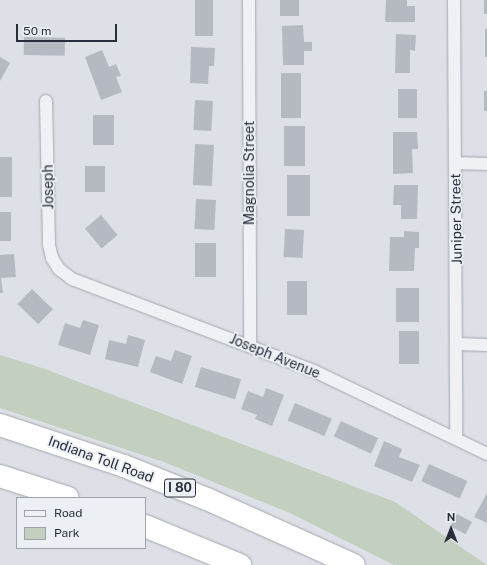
<!DOCTYPE html>
<style>
body{margin:0}
#map{position:relative;width:487px;height:565px;overflow:hidden;background:#dde0e6;font-family:"Public Sans",sans-serif}
div>[style]{position:absolute}
.green>*{inset:0;background:#c3cfbf}
.building>*{inset:0;background:#b5bac2;transform-origin:0 0}
.roads{filter:drop-shadow(0 0 1px #a3a7af) drop-shadow(0 0 1px #a3a7af)}
.minor>*{height:12px;margin:-6px;padding:0 6px;transform-origin:6px;border-radius:6px;background:#eff1f4}
.motorway>*{height:22px;margin:-11px;padding:0 11px;transform-origin:11px;border-radius:11px;background:#fff}
span{translate:-50% -50%;white-space:nowrap;text-align:center;line-height:1.15;-webkit-text-stroke:3.5px #eceff4;paint-order:stroke}
.shield-label span{padding:1px 3px;background:#eceff4;border:1px solid;border-radius:3px;-webkit-text-stroke-width:0}
.shield-label{font-size:13px;color:#282f3b;font-weight:700}
.street-label{font-size:14px;color:#282f3b}
.legend{position:absolute;left:16px;top:497px;width:130px;height:52px;box-sizing:border-box;background:#eceff4;border:1px solid #9ea2aa;margin:0;padding:5px 7px;list-style:none;font-size:12px;color:#282f3b}
.legend li{display:flex;align-items:center;gap:8px;height:20px}
.legend b{width:20px;border:1px solid #9ea2aa}
.north{position:absolute;left:431px;top:509px;width:40px;height:40px;-webkit-text-stroke:3px #eceff4;paint-order:stroke;rotate:0deg;font-size:11px;font-weight:700;line-height:16px;text-align:center;color:#282f3b}
.north::after{content:'';display:block;margin:auto;width:14px;height:18px;background:#282f3b;clip-path:polygon(50% 0,100% 100%,50% 72%,0 100%)}
.scale{position:absolute;left:16px;top:24px;width:101px;height:18px;box-sizing:border-box;border:2px solid #282f3b;border-top:0;padding-left:5px;font-size:12px;line-height:14px;white-space:nowrap;color:#282f3b;-webkit-text-stroke:3px #eceff4;paint-order:stroke}
</style>
<div id="map">
<div class="green">
<i style="clip-path:polygon(0 355px,45px 369px,395px 502px,487px 565px,394px 565px,290px 513px,164px 462px,0 408px)"></i>
</div>
<div class="building">
<i style="left:195px;top:0;width:18px;height:36px"></i>
<i style="left:280px;top:0;width:19px;height:16px"></i>
<i style="clip-path:polygon(386px 0,407px 0,407px 6px,415px 6px,415px 22px,385px 22px)"></i>
<i style="left:484px;top:0;width:3px;height:14px"></i>
<i style="clip-path:polygon(303px 25px,304px 42px,312px 42px,312px 51px,304px 51px,304px 65px,283px 65px,282px 26px)"></i>
<i style="left:485px;top:29px;width:2px;height:28px"></i>
<i style="clip-path:polygon(396px 34px,416px 35px,415px 51px,410px 50px,410px 73px,395px 73px)"></i>
<i style="left:24px;top:37px;width:41px;height:18px;rotate:1deg"></i>
<i style="clip-path:polygon(191px 47px,215px 48px,214px 66px,209px 66px,208px 84px,190px 83px)"></i>
<i style="clip-path:polygon(102px 50px,109px 67px,116px 64px,121px 76px,116px 77px,122px 92px,101px 100px,85px 57px)"></i>
<i style="clip-path:polygon(0 57px,10px 63px,0 81px)"></i>
<i style="left:281px;top:73px;width:20px;height:45px"></i>
<i style="left:398px;top:89px;width:19px;height:29px"></i>
<i style="left:484px;top:91px;width:3px;height:20px"></i>
<i style="left:195px;top:100px;width:18px;height:30px;rotate:3deg"></i>
<i style="left:93px;top:115px;width:21px;height:30px"></i>
<i style="left:284px;top:126px;width:21px;height:40px"></i>
<i style="clip-path:polygon(393px 132px,417px 132px,418px 149px,412px 149px,413px 173px,393px 174px)"></i>
<i style="left:195px;top:144px;width:19px;height:41px;rotate:3deg"></i>
<i style="left:0;top:157px;width:12px;height:40px"></i>
<i style="left:85px;top:166px;width:20px;height:26px"></i>
<i style="left:287px;top:175px;width:23px;height:41px"></i>
<i style="clip-path:polygon(394px 185px,418px 185px,417px 219px,401px 219px,401px 205px,393px 205px)"></i>
<i style="left:196px;top:199px;width:20px;height:30px;rotate:3deg"></i>
<i style="left:0;top:212px;width:11px;height:29px"></i>
<i style="left:101px;top:215px;width:26px;height:21px;rotate:50deg"></i>
<i style="left:285px;top:229px;width:19px;height:28px;rotate:3deg"></i>
<i style="clip-path:polygon(404px 231px,419px 232px,419px 248px,415px 248px,414px 271px,389px 271px,390px 237px,404px 237px)"></i>
<i style="left:216px;top:243px;width:34px;height:21px;rotate:90deg"></i>
<i style="clip-path:polygon(14px 254px,16px 277px,1px 278px,3px 293px,0 293px,0 255px)"></i>
<i style="left:287px;top:281px;width:20px;height:34px"></i>
<i style="left:396px;top:288px;width:23px;height:34px"></i>
<i style="left:32px;top:289px;width:29px;height:21px;rotate:44deg"></i>
<i style="clip-path:polygon(83px 320px,99px 325px,90px 355px,58px 345px,65px 323px,80px 328px)"></i>
<i style="left:399px;top:331px;width:20px;height:33px"></i>
<i style="clip-path:polygon(128px 335px,145px 340px,138px 367px,105px 359px,109px 340px,126px 344px)"></i>
<i style="clip-path:polygon(175px 350px,192px 356px,182px 384px,150px 372px,156px 356px,171px 361px)"></i>
<i style="left:201px;top:367px;width:42px;height:21px;rotate:17deg"></i>
<i style="clip-path:polygon(266px 388px,284px 395px,272px 426px,255px 419px,257px 415px,241px 409px,248px 391px,263px 397px)"></i>
<i style="left:295px;top:403px;width:40px;height:19px;rotate:23deg"></i>
<i style="left:341px;top:421px;width:41px;height:17px;rotate:25deg"></i>
<i style="clip-path:polygon(384px 441px,402px 449px,399px 457px,420px 465px,412px 482px,374px 466px)"></i>
<i style="left:429px;top:464px;width:42px;height:19px;rotate:24deg"></i>
<i style="clip-path:polygon(487px 493px,487px 523px,474px 517px)"></i>
<i style="left:457px;top:514px;width:17px;height:14px;rotate:28deg"></i>
</div>
<div class="roads">
<div class="minor">
<i style="left:249px;top:0;width:345px;rotate:89.8deg"></i>
<i style="left:454px;top:0;width:438px;rotate:89.7deg"></i>
<i style="left:46px;top:101px;width:144px;rotate:88.8deg"></i>
<i style="left:49px;top:245px;width:13px;rotate:77deg"></i>
<i style="left:52px;top:258px;width:13px;rotate:58deg"></i>
<i style="left:59px;top:269px;width:16px;rotate:38deg"></i>
<i style="left:72px;top:279px;width:259px;rotate:20.8deg"></i>
<i style="left:314px;top:371px;width:192px;rotate:25.6deg"></i>
<i style="left:455px;top:163px;width:32px;rotate:2deg"></i>
<i style="left:457px;top:344px;width:30px;rotate:2deg"></i>
</div>
<div class="motorway">
<i style="left:0;top:425px;width:131px;rotate:18.3deg"></i>
<i style="left:124px;top:466px;width:89px;rotate:21.7deg"></i>
<i style="left:207px;top:499px;width:161px;rotate:24.2deg"></i>
<i style="left:0;top:476px;width:71px;rotate:17.9deg"></i>
<i style="left:145px;top:526px;width:103px;rotate:22.3deg"></i>
</div>
</div>
<div class="shield-label">
<span style="left:180px;top:488px">I 80</span>
</div>
<div class="street-label">
<span style="left:249px;top:173px;rotate:-90deg">Magnolia Street</span>
<span style="left:48px;top:187px;rotate:-91deg">Joseph</span>
<span style="left:456px;top:219px;rotate:-91deg">Juniper Street</span>
<span style="left:275px;top:356px;rotate:22deg">Joseph Avenue</span>
<span style="left:101px;top:459px;rotate:20deg">Indiana Toll Road</span>
</div>
<ul class="legend">
<li><b style="height:5px;background:#eff1f4"></b>Road</li>
<li><b style="height:11px;background:#c3cfbf"></b>Park</li>
</ul>
<div class="north">N</div>
<div class="scale">50 m</div>
</div>
